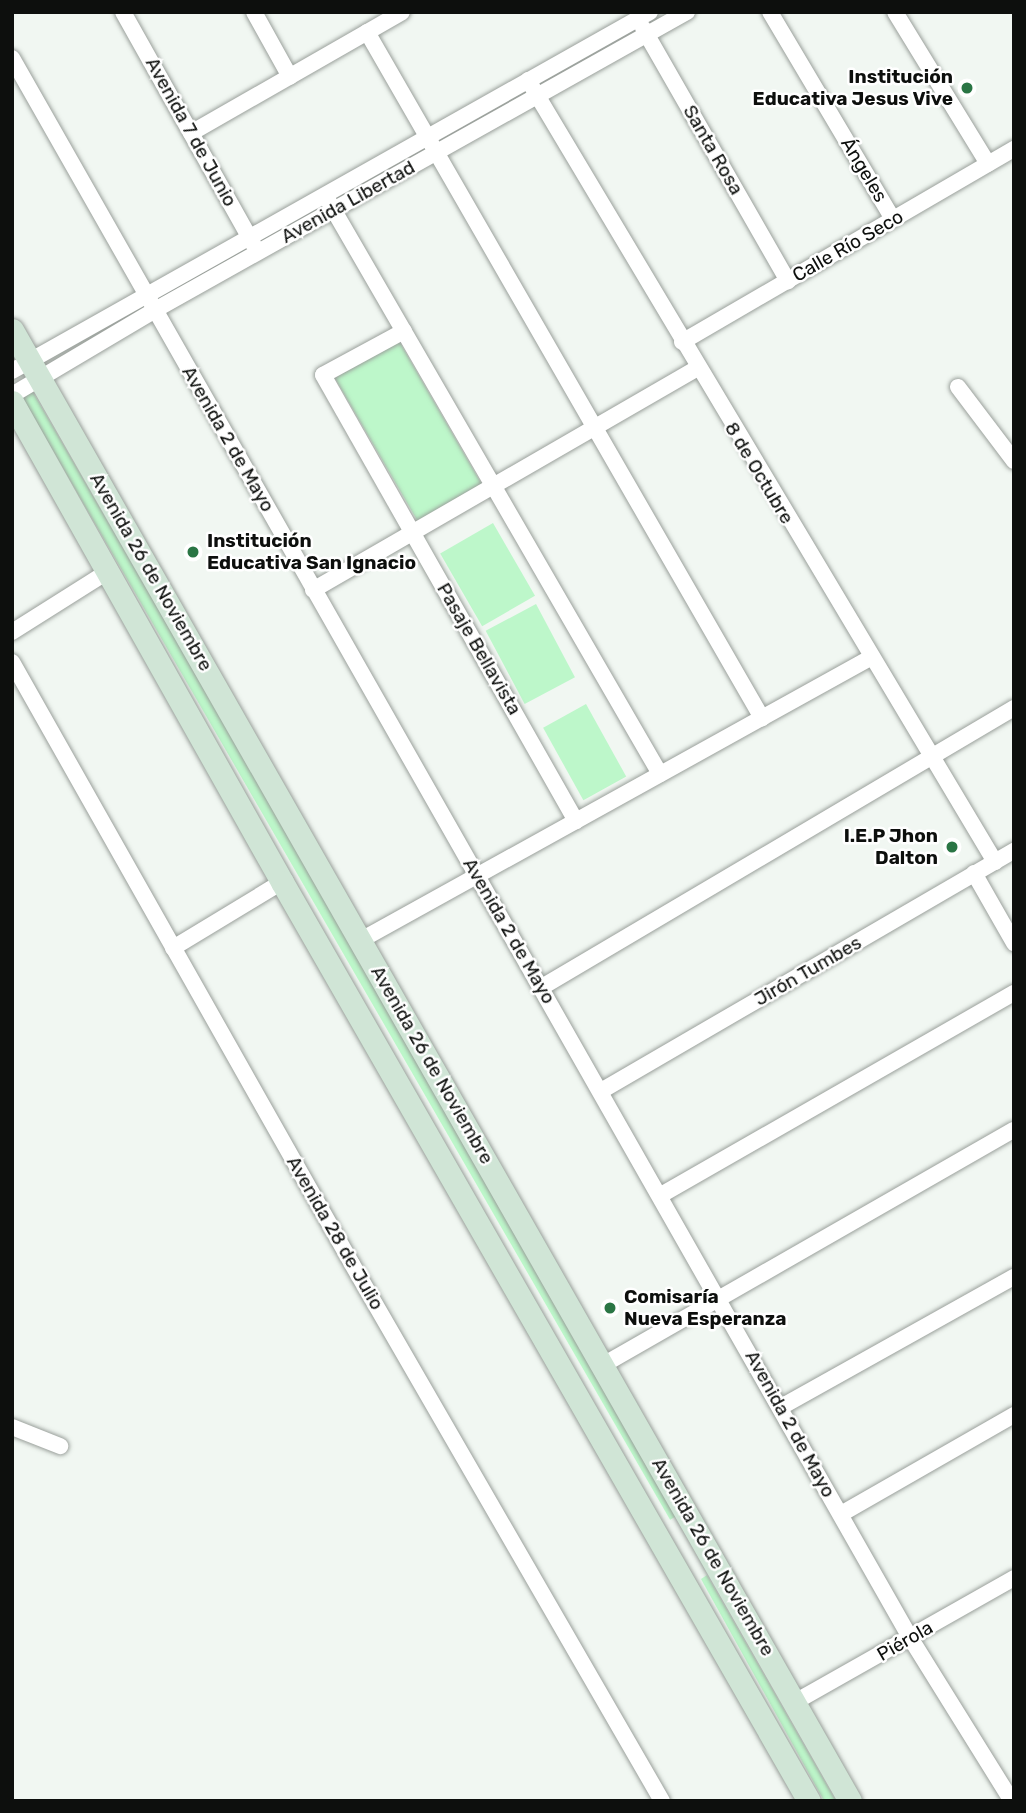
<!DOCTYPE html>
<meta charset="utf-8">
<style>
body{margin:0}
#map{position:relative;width:1026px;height:1813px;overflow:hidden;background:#f1f7f2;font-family:Rubik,sans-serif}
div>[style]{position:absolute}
.green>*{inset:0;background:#bdf7ca;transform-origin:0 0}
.roads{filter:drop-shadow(0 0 2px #9aa09b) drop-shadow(0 0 2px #9aa09b)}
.minor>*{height:16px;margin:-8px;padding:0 8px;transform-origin:8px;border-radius:8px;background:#fff}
.secondary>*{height:23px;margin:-11.5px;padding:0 11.5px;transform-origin:11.5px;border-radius:11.5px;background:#d0e5d6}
.dots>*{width:19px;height:19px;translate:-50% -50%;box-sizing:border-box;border:4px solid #fff;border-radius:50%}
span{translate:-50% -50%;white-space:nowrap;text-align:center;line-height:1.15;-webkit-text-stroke:5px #fff;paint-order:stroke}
.poi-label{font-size:19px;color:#0d0f0d;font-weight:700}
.right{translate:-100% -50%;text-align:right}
.left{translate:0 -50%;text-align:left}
.street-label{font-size:19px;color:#0d0f0d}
.frame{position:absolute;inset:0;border:14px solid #0d0f0d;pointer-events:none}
</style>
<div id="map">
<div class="green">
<i style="left:399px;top:341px;width:169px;height:74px;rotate:60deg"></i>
<i style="left:30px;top:387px;width:1301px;height:12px;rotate:60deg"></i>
<i style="left:493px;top:523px;width:84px;height:61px;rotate:60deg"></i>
<i style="left:536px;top:604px;width:83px;height:57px;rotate:62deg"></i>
<i style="left:586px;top:704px;width:83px;height:49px;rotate:61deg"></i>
<i style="clip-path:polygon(707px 1575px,836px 1801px,824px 1801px,701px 1579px)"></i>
</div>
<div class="roads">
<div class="minor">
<i style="left:123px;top:12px;width:267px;rotate:60.7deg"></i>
<i style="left:254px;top:12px;width:74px;rotate:61deg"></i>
<i style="left:770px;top:12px;width:241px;rotate:59.3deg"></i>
<i style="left:895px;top:12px;width:178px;rotate:58.5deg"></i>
<i style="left:643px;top:28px;width:292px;rotate:60.2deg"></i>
<i style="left:367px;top:32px;width:792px;rotate:60.07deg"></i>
<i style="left:12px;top:58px;width:1819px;rotate:60.38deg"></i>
<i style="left:911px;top:1639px;width:191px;rotate:58.1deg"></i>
<i style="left:528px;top:80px;width:911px;rotate:59.15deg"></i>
<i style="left:191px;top:133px;width:243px;rotate:-29.8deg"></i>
<i style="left:329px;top:202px;width:661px;rotate:59.94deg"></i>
<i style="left:404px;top:331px;width:92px;rotate:151.5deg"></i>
<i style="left:323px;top:375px;width:513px;rotate:60.44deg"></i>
<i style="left:682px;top:342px;width:384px;rotate:-30.2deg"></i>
<i style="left:12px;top:371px;width:732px;rotate:-29.37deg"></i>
<i style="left:958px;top:387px;width:93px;rotate:52.9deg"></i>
<i style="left:12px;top:395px;width:166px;rotate:-30.7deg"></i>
<i style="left:155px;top:310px;width:610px;rotate:-29.26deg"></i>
<i style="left:313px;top:590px;width:444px;rotate:-30deg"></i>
<i style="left:12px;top:632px;width:112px;rotate:-32.3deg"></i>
<i style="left:12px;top:662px;width:691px;rotate:60.54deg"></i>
<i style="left:352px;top:1264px;width:620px;rotate:60deg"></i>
<i style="left:974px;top:873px;width:81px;rotate:60.3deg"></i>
<i style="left:361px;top:940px;width:582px;rotate:-28.99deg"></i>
<i style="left:173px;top:948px;width:127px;rotate:-31.2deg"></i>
<i style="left:542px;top:987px;width:548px;rotate:-30.59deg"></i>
<i style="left:601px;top:1091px;width:478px;rotate:-30.2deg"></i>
<i style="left:661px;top:1195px;width:407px;rotate:-29.8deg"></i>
<i style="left:603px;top:1365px;width:473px;rotate:-29.8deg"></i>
<i style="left:781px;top:1407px;width:267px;rotate:-29.2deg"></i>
<i style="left:12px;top:1427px;width:52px;rotate:21.6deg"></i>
<i style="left:841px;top:1514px;width:199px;rotate:-29.8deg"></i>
<i style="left:795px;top:1702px;width:252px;rotate:-29.5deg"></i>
</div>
<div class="secondary">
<i style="left:12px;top:330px;width:1693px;rotate:60.33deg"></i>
<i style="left:12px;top:402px;width:551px;rotate:60.64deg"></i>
<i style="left:282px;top:882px;width:1059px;rotate:60.17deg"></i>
</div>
</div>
<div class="dots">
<i style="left:967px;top:88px;background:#2a7544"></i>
<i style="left:193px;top:552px;background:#2a7544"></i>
<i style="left:952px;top:847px;background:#2a7544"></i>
<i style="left:610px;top:1308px;background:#2a7544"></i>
</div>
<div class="poi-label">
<span class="right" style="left:953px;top:88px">Institución<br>Educativa Jesus Vive</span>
<span class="left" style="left:207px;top:552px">Institución<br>Educativa San Ignacio</span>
<span class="right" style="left:938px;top:847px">I.E.P Jhon<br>Dalton</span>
<span class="left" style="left:624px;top:1308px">Comisaría<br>Nueva Esperanza</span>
</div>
<div class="street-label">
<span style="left:191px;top:132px;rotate:61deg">Avenida 7 de Junio</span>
<span style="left:713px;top:150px;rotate:60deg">Santa Rosa</span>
<span style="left:864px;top:170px;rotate:59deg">Ángeles</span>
<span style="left:348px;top:202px;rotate:-29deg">Avenida Libertad</span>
<span style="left:848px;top:246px;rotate:-30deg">Calle Río Seco</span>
<span style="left:228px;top:439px;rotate:60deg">Avenida 2 de Mayo</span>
<span style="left:759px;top:473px;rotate:59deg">8 de Octubre</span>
<span style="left:151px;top:572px;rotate:60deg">Avenida 26 de Noviembre</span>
<span style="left:479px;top:649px;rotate:60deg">Pasaje Bellavista</span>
<span style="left:509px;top:931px;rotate:60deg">Avenida 2 de Mayo</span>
<span style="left:808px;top:971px;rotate:-30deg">Jirón Tumbes</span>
<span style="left:432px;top:1065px;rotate:60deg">Avenida 26 de Noviembre</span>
<span style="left:335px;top:1233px;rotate:60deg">Avenida 28 de Julio</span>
<span style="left:790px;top:1424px;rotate:61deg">Avenida 2 de Mayo</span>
<span style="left:713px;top:1557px;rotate:60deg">Avenida 26 de Noviembre</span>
<span style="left:905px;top:1641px;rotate:-30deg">Piérola</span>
</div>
<div class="frame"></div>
</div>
